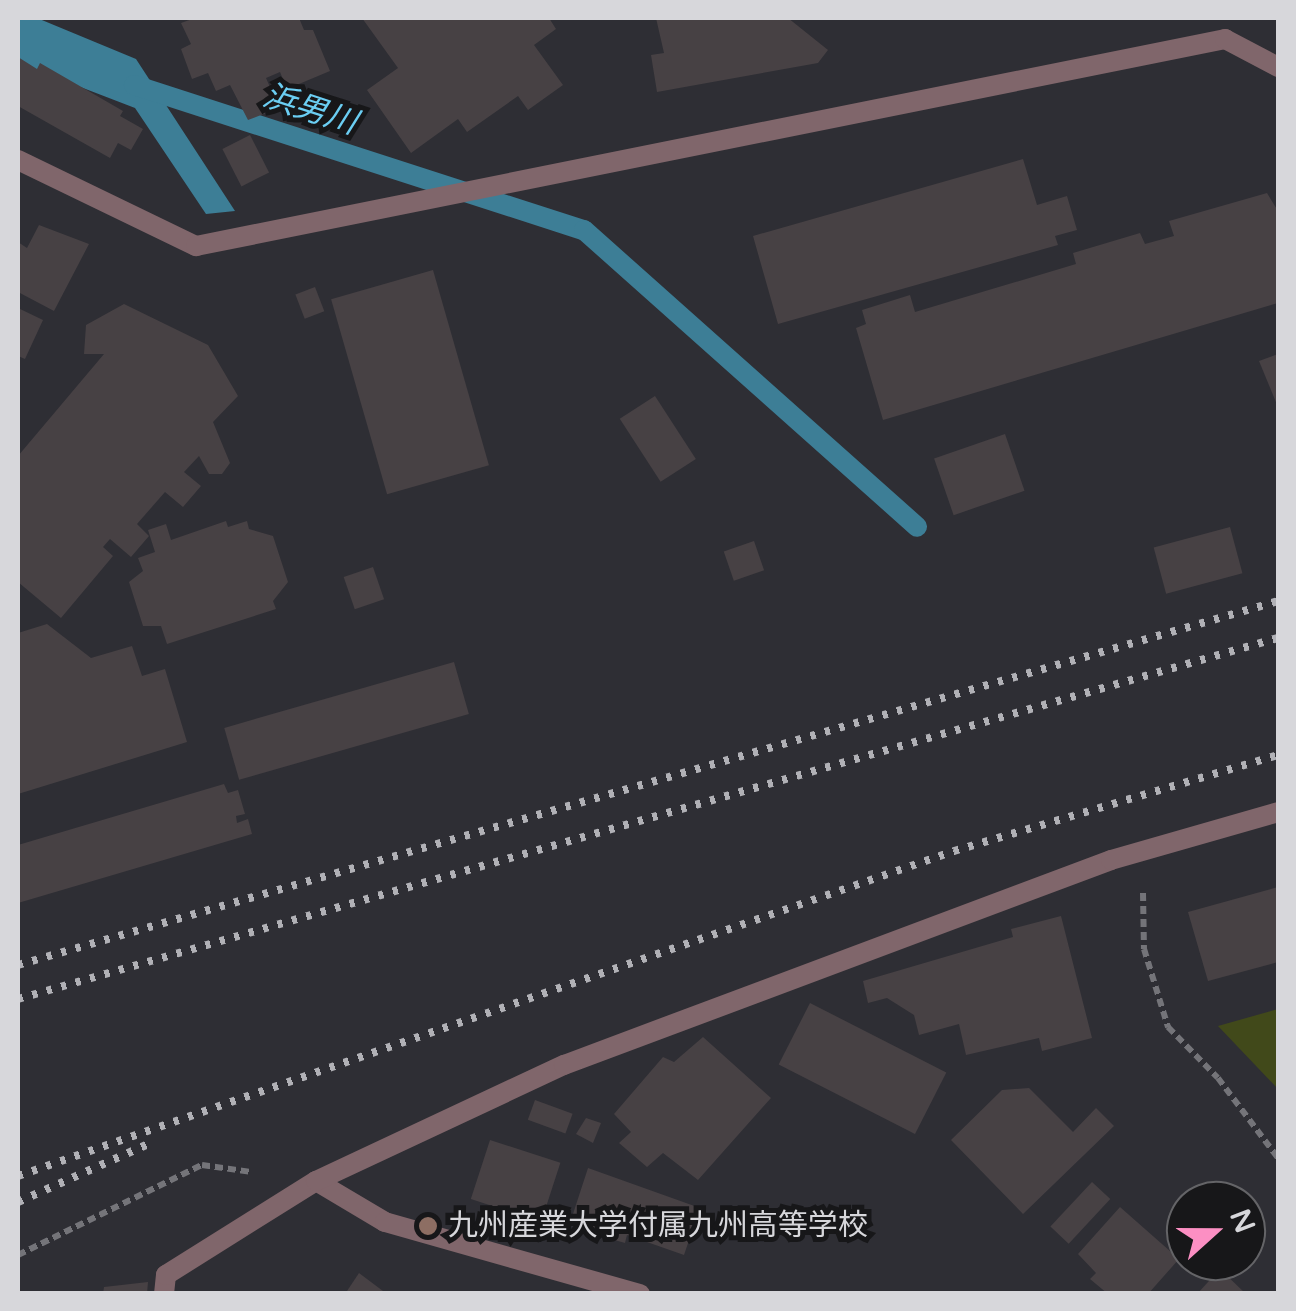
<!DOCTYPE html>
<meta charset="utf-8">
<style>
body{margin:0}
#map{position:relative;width:1296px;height:1311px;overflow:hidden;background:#2e2e34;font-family:"Varela Round","Noto Sans JP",sans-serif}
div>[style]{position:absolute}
.green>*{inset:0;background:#41491a}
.water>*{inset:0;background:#3d7e96}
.stream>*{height:20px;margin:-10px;padding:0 10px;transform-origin:10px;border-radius:10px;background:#3d7e96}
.building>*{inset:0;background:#474144;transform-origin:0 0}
.path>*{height:6px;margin-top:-3px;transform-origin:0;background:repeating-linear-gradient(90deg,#747479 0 8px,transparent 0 13px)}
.lane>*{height:20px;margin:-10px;padding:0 10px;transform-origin:10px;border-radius:10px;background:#80666b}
.street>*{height:20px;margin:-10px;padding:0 10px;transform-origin:10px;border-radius:10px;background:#80666b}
.rail>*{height:8px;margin-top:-4px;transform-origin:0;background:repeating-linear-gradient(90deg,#b1b1b6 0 5px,transparent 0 15px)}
.dots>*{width:28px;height:28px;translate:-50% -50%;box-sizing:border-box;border:5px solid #171719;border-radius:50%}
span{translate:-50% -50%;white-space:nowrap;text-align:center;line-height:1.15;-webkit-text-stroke:10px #171719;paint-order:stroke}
.poi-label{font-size:30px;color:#d7d7db}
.left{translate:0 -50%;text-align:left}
.water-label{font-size:32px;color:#6bcef3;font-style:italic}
.frame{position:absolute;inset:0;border:20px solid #d7d7db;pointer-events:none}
.north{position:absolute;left:1166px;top:1181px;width:100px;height:100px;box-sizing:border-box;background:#171719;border:2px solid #646467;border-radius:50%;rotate:69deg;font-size:28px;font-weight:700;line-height:40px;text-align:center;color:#d7d7db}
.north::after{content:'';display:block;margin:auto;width:35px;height:45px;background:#fc8fc3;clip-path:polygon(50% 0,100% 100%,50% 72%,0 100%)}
</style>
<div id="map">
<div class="green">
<i style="clip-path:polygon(1278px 1009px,1278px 1089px,1218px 1026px)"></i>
</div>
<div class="water">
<i style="clip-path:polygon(18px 18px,37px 18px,136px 59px,235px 211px,206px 214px,135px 108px,18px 63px)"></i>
</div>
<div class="stream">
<i style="left:134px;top:85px;width:473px;rotate:17.9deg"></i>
<i style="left:584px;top:230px;width:446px;rotate:41.7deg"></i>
</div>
<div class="building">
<i style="clip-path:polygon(195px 18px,299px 18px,304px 30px,313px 30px,330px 71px,287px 89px,280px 72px,266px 78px,279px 108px,248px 120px,230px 85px,216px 91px,208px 73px,192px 79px,181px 49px,191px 44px,181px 23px)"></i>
<i style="clip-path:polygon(362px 18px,549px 18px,556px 29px,534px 45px,563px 85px,528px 110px,518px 96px,467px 132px,458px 119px,411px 153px,367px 90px,398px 68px)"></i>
<i style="clip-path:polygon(656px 18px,788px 18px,828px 50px,818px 63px,657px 92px,651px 55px,664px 53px)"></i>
<i style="clip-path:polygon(18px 57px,37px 69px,40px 63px,123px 111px,120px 116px,143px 129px,131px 150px,118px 143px,110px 158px,18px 106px)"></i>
<i style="left:250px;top:135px;width:42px;height:31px;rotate:63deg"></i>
<i style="clip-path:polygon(1023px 159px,1037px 205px,1067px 196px,1077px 230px,1055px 236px,1058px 245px,778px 324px,753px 236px)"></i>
<i style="clip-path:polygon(1267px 193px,1278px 211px,1278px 303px,883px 420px,856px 328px,866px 324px,862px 310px,910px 295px,915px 312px,1076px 264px,1073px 253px,1140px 233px,1145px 244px,1174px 236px,1169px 221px)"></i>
<i style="clip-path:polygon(39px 225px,89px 244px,54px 311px,18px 292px,18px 242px,27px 248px)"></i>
<i style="left:433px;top:270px;width:203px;height:106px;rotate:74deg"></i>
<i style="left:315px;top:287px;width:26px;height:21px;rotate:69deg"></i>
<i style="clip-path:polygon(124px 304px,208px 345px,238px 396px,213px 422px,230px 463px,222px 474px,209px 474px,199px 456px,184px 472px,201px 486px,183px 507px,165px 492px,137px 524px,149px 536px,131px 557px,110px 539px,103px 547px,113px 556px,61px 618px,18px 582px,18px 456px,104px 354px,84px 354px,86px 325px)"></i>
<i style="clip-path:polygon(18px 308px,43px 320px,25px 359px,18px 356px)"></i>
<i style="clip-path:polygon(1278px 354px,1278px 407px,1259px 361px)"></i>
<i style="left:655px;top:396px;width:75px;height:42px;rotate:57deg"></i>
<i style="left:1005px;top:434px;width:60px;height:75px;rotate:71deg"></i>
<i style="clip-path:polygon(226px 521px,228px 527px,247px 521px,249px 529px,273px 536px,288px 582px,273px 601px,276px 609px,167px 644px,161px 626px,143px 626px,129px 582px,143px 571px,138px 558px,155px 552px,148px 530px,166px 524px,171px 540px)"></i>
<i style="left:1230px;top:527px;width:48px;height:79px;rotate:75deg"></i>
<i style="left:754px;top:541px;width:31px;height:32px;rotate:71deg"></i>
<i style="left:373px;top:567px;width:34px;height:31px;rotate:71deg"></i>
<i style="clip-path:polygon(47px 624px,91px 658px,132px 646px,142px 676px,165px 669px,187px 742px,18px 794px,18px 633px)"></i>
<i style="left:454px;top:662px;width:54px;height:239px;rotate:74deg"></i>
<i style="clip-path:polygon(224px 784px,228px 793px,238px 790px,245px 814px,236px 816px,237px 823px,248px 819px,252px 834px,18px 903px,18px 845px)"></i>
<i style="clip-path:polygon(1278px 887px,1278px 962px,1208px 981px,1188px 912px)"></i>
<i style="clip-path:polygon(1061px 916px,1092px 1038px,1042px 1051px,1039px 1038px,966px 1055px,959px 1024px,919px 1035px,914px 1015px,887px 998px,868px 1003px,863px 981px,1013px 937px,1011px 929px)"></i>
<i style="left:810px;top:1003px;width:153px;height:69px;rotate:27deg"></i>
<i style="clip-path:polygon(703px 1037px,771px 1098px,698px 1180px,663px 1153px,647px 1167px,619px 1143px,631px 1132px,614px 1114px,663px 1057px,674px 1062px)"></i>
<i style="clip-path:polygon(1029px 1088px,1073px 1132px,1096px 1108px,1114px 1126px,1023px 1214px,951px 1140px,1002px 1090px)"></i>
<i style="left:535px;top:1100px;width:40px;height:21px;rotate:20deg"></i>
<i style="clip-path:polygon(586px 1118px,601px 1123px,593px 1143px,576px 1134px)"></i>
<i style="left:490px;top:1140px;width:74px;height:62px;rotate:18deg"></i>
<i style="clip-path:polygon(588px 1168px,700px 1208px,684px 1255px,627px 1235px,625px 1243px,583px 1231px,588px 1223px,572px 1217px)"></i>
<i style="left:1092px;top:1182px;width:25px;height:61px;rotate:43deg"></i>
<i style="clip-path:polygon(1120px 1207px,1179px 1259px,1148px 1294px,1108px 1294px,1090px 1279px,1096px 1273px,1078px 1254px)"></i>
<i style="clip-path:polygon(1220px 1269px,1246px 1294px,1197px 1294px)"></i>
<i style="clip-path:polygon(359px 1273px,387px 1294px,345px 1294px)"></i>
<i style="clip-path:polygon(148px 1282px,147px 1294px,103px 1294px,104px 1287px)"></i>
</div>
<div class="path">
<i style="left:1143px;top:893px;width:56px;rotate:89deg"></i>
<i style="left:1144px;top:949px;width:82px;rotate:72.9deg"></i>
<i style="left:1168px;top:1027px;width:71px;rotate:45.6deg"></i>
<i style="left:1218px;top:1078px;width:100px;rotate:53.1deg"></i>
<i style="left:18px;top:1255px;width:205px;rotate:-26.1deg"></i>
<i style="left:202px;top:1165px;width:49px;rotate:8.1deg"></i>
</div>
<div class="lane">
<i style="left:316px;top:1181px;width:80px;rotate:30.7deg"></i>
<i style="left:385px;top:1222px;width:265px;rotate:15.8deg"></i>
</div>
<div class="street">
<i style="left:18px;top:160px;width:198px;rotate:25.8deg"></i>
<i style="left:196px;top:246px;width:1050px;rotate:-11.37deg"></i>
<i style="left:1225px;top:39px;width:60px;rotate:27.8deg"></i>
<i style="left:164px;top:1294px;width:19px;rotate:-84deg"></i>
<i style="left:166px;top:1275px;width:177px;rotate:-32.1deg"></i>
<i style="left:316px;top:1181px;width:274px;rotate:-25.1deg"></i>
<i style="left:564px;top:1065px;width:584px;rotate:-20.54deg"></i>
<i style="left:1111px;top:860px;width:174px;rotate:-16deg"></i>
</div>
<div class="rail">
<i style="left:18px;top:965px;width:1312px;rotate:-16.11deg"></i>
<i style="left:18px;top:999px;width:1311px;rotate:-15.99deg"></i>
<i style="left:18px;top:1176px;width:991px;rotate:-19.15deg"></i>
<i style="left:954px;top:851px;width:338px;rotate:-16.5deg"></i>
<i style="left:18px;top:1202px;width:142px;rotate:-24deg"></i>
</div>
<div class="dots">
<i style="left:428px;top:1226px;background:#8d6e63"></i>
</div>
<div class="poi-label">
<span class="left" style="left:448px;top:1226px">九州産業大学付属九州高等学校</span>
</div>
<div class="water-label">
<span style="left:310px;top:110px;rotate:18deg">浜男川</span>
</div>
<div class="frame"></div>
<div class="north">N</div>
</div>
